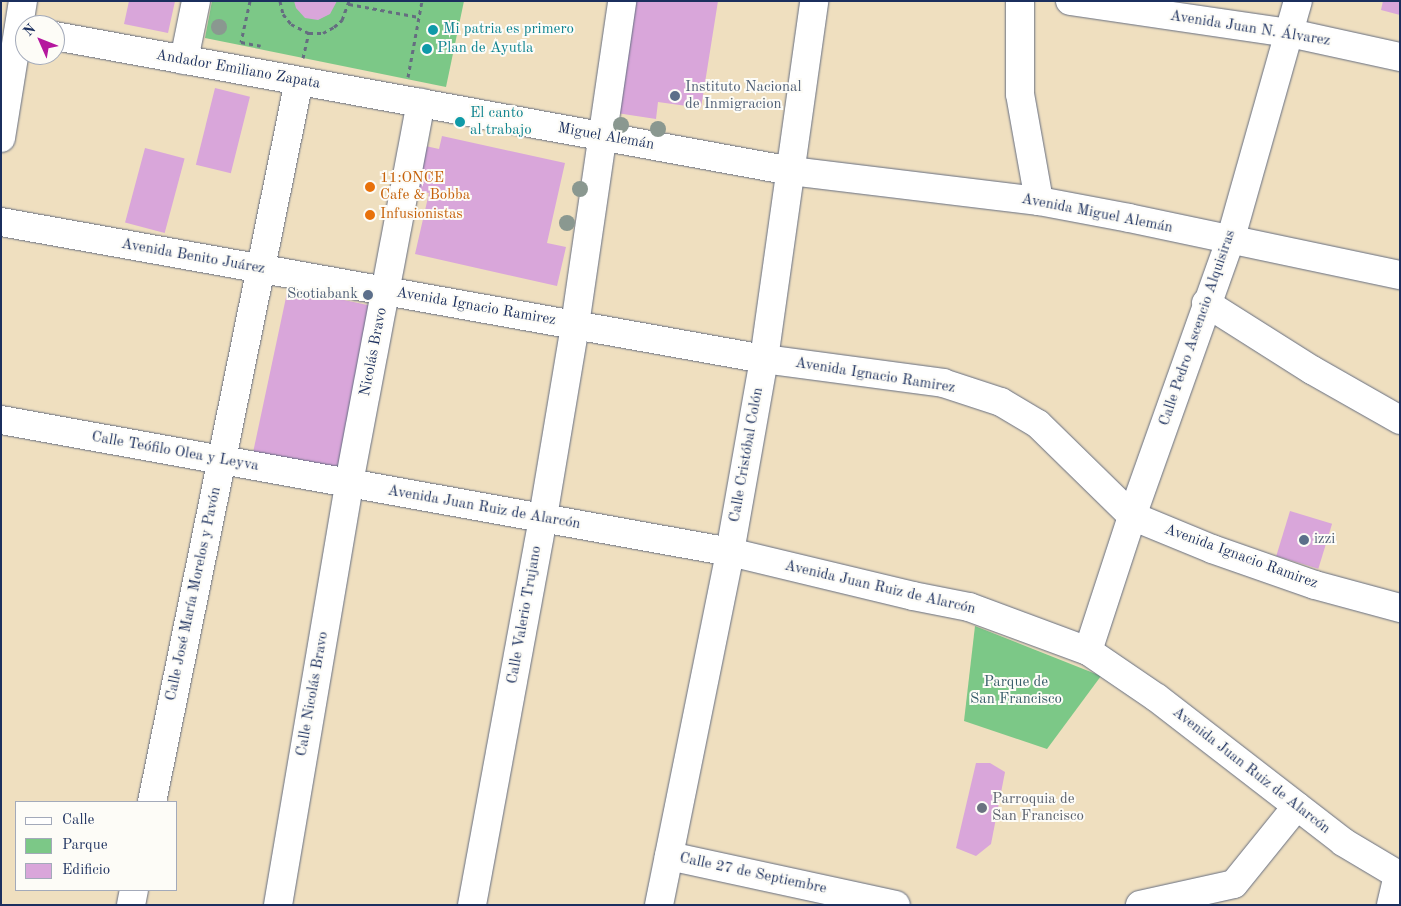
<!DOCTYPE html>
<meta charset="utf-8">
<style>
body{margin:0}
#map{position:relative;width:1401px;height:906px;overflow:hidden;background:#efdfbf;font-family:"Old Standard TT",serif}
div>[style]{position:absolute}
.green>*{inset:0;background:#7cc887}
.building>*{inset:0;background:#d9a6da;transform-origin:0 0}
.path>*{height:3px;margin-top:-1.5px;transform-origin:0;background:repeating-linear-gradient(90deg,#656d80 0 4px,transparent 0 8px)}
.roads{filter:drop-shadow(0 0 1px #656d80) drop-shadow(0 0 1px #656d80)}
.minor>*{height:28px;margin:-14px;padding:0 14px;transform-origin:14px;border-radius:14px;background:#fff}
.major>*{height:28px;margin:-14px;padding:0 14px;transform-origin:14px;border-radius:14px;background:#fff}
.trees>*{width:16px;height:16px;margin:-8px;border-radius:50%;background:#8a9890}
.dots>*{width:14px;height:14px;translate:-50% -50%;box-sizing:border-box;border:2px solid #fdfcf7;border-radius:50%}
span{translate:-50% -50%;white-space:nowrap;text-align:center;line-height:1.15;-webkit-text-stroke:4px #fdfcf7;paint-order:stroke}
.street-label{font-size:15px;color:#1b2f5e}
.culture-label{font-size:15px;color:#0d838f}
.left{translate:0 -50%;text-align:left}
.service-label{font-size:15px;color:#4e5e75}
.right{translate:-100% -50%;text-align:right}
.food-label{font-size:15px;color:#c56008}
.park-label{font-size:15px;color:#385d6a}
.worship-label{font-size:15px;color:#5b616d}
.frame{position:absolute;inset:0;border:2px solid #1b2f5e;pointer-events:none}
.legend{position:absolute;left:15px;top:801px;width:162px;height:90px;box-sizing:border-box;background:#fdfcf7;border:1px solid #a3aaba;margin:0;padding:6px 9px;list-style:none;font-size:15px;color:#1b2f5e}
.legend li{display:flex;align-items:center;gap:10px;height:25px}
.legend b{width:25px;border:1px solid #a3aaba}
.north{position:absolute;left:15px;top:15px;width:50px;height:50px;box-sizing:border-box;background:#fdfcf7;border:1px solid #a3aaba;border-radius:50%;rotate:314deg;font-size:14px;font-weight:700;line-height:20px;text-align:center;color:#1b2f5e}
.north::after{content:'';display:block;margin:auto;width:18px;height:22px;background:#b5179e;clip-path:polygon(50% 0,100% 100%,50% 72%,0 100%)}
</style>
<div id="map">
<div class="green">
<i style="clip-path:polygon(212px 1px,464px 1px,446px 87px,205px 38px)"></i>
<i style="clip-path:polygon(975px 626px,1101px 676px,1047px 749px,964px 721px)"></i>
</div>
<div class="building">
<i style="clip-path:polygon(129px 1px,175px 1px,168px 33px,124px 24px)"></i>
<i style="clip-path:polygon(294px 1px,337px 1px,330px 14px,318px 20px,305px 18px,296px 8px)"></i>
<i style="clip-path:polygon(614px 1px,718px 1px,701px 108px,658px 102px,656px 119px,597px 110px)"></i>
<i style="clip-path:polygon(1383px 1px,1400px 1px,1400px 15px,1381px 10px)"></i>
<i style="left:215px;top:88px;width:36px;height:79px;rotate:14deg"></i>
<i style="clip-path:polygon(442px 136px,565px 163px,547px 243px,566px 247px,557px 286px,415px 254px,429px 193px,411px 190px,421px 145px,439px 149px)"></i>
<i style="left:145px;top:148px;width:41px;height:77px;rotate:15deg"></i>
<i style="left:288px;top:288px;width:86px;height:172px;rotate:12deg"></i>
<i style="left:1290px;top:511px;width:44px;height:47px;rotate:17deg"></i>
<i style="clip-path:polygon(976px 763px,990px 763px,1005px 772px,991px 844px,976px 856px,956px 848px)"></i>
</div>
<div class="path">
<i style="left:250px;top:1px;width:42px;rotate:102.4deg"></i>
<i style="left:241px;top:42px;width:20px;rotate:11deg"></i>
<i style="left:280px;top:1px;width:13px;rotate:77deg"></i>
<i style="left:283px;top:14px;width:13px;rotate:51deg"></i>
<i style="left:291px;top:24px;width:20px;rotate:27deg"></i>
<i style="left:309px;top:33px;width:14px"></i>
<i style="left:323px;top:33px;width:13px;rotate:-29deg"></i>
<i style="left:334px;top:27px;width:11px;rotate:-41deg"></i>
<i style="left:342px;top:20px;width:20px;rotate:-70deg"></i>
<i style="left:349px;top:4px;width:71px;rotate:10.5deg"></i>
<i style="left:303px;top:58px;width:26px;rotate:-77deg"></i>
<i style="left:408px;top:77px;width:77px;rotate:-79.6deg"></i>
</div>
<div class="roads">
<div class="minor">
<i style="left:1020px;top:1px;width:93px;rotate:90deg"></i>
<i style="left:1020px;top:94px;width:109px;rotate:79.9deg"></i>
<i style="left:55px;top:36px;width:748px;rotate:10.39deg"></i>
<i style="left:791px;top:171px;width:250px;rotate:6.9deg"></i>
<i style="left:1039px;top:201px;width:92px;rotate:10.7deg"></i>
<i style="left:1129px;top:218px;width:277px;rotate:11.9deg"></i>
<i style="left:184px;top:60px;width:60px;rotate:-78.5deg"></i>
<i style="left:1px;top:138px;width:139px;rotate:-80.9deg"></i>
<i style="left:1206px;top:303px;width:125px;rotate:32.3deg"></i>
<i style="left:1312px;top:370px;width:101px;rotate:29.6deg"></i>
<i style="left:1px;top:420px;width:741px;rotate:10.26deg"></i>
<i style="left:730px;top:552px;width:188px;rotate:13.5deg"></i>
<i style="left:913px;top:596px;width:57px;rotate:11.1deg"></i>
<i style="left:969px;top:607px;width:127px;rotate:20.3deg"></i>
<i style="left:1088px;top:651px;width:83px;rotate:34.3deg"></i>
<i style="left:1157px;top:698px;width:235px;rotate:37.7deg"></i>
<i style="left:1343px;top:842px;width:66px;rotate:30.8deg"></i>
<i style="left:1088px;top:651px;width:142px;rotate:-71.9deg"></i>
<i style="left:1132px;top:516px;width:292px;rotate:-70.4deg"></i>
<i style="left:1230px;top:241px;width:249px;rotate:-74.2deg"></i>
<i style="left:152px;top:802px;width:736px;rotate:-78.48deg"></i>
<i style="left:669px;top:856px;width:232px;rotate:12.2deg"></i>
<i style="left:131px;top:905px;width:15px;rotate:-79deg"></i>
<i style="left:278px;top:905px;width:428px;rotate:-80.4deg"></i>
<i style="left:349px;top:483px;width:387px;rotate:-79.3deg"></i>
<i style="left:472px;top:905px;width:394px;rotate:-79.6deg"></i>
<i style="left:543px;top:517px;width:195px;rotate:-80.5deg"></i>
<i style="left:575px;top:325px;width:327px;rotate:-81.7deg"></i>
<i style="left:659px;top:905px;width:360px;rotate:-78.6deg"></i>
<i style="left:730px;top:552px;width:196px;rotate:-80deg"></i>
<i style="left:764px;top:359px;width:361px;rotate:-82deg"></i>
<i style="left:1140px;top:905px;width:96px;rotate:-12.6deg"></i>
<i style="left:1234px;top:884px;width:100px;rotate:-51.1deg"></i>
<i style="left:1391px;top:905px;width:31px;rotate:-77deg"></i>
</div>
<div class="major">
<i style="left:1070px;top:1px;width:222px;rotate:8.3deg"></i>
<i style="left:1290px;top:33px;width:113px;rotate:12.3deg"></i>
<i style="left:1px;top:222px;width:775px;rotate:10.18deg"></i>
<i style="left:764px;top:359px;width:181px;rotate:7.6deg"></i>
<i style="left:943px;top:383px;width:61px;rotate:18.1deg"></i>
<i style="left:1001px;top:402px;width:43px;rotate:30.7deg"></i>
<i style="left:1038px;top:424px;width:132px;rotate:44.4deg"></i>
<i style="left:1132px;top:516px;width:87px;rotate:22.4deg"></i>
<i style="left:1212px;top:549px;width:109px;rotate:19.3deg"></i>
<i style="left:1315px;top:585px;width:88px;rotate:15.1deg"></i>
</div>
</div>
<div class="trees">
<i style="left:219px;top:27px"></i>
<i style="left:621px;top:125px"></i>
<i style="left:658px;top:129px"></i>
<i style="left:580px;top:189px"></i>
<i style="left:567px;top:223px"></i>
</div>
<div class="dots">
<i style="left:433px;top:30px;background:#0f9aa8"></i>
<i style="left:427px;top:49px;background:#0f9aa8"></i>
<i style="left:675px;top:96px;background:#5c6f8a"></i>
<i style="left:460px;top:122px;background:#0f9aa8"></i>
<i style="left:370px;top:187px;background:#e8710a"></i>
<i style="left:370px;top:215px;background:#e8710a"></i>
<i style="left:368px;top:295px;background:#5c6f8a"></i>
<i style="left:1304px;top:540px;background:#5c6f8a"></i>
<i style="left:982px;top:808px;background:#6b7280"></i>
</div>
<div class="street-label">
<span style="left:1250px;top:29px;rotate:9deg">Avenida Juan N. Álvarez</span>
<span style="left:238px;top:70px;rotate:10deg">Andador Emiliano Zapata</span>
<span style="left:606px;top:137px;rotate:10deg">Miguel Alemán</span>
<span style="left:1097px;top:214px;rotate:11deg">Avenida Miguel Alemán</span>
<span style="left:193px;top:257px;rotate:10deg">Avenida Benito Juárez</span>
<span style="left:476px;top:307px;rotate:10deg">Avenida Ignacio Ramirez</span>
<span style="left:1198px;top:328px;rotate:-71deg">Calle Pedro Ascencio Alquisiras</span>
<span style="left:374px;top:352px;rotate:-79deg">Nicolás Bravo</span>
<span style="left:875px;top:376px;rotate:9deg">Avenida Ignacio Ramirez</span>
<span style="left:175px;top:452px;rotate:10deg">Calle Teófilo Olea y Leyva</span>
<span style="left:747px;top:455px;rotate:-80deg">Calle Cristóbal Colón</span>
<span style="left:484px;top:508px;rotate:10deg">Avenida Juan Ruiz de Alarcón</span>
<span style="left:1241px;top:557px;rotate:20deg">Avenida Ignacio Ramirez</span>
<span style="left:880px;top:588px;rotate:13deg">Avenida Juan Ruiz de Alarcón</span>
<span style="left:194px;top:594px;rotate:-78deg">Calle José María Morelos y Pavón</span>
<span style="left:525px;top:615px;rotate:-80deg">Calle Valerio Trujano</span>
<span style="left:313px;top:694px;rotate:-80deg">Calle Nicolás Bravo</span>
<span style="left:1251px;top:771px;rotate:38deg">Avenida Juan Ruiz de Alarcón</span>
<span style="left:753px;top:874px;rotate:12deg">Calle 27 de Septiembre</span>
</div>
<div class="culture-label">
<span class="left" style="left:443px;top:30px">Mi patria es primero</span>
<span class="left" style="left:437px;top:49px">Plan de Ayutla</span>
<span class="left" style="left:470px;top:122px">El canto<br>al trabajo</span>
</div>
<div class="service-label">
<span class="left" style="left:685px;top:96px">Instituto Nacional<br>de Inmigracion</span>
<span class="right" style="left:358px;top:295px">Scotiabank</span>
<span class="left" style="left:1314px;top:540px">izzi</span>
</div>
<div class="food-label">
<span class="left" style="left:380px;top:187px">11:ONCE<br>Cafe &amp; Bobba</span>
<span class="left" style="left:380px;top:215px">Infusionistas</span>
</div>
<div class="park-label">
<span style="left:1016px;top:691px">Parque de<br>San Francisco</span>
</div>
<div class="worship-label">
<span class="left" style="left:992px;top:808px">Parroquia de<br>San Francisco</span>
</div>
<div class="frame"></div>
<ul class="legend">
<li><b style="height:6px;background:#fff"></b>Calle</li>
<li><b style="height:14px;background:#7cc887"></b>Parque</li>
<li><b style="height:14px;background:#d9a6da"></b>Edificio</li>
</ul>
<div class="north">N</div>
</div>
